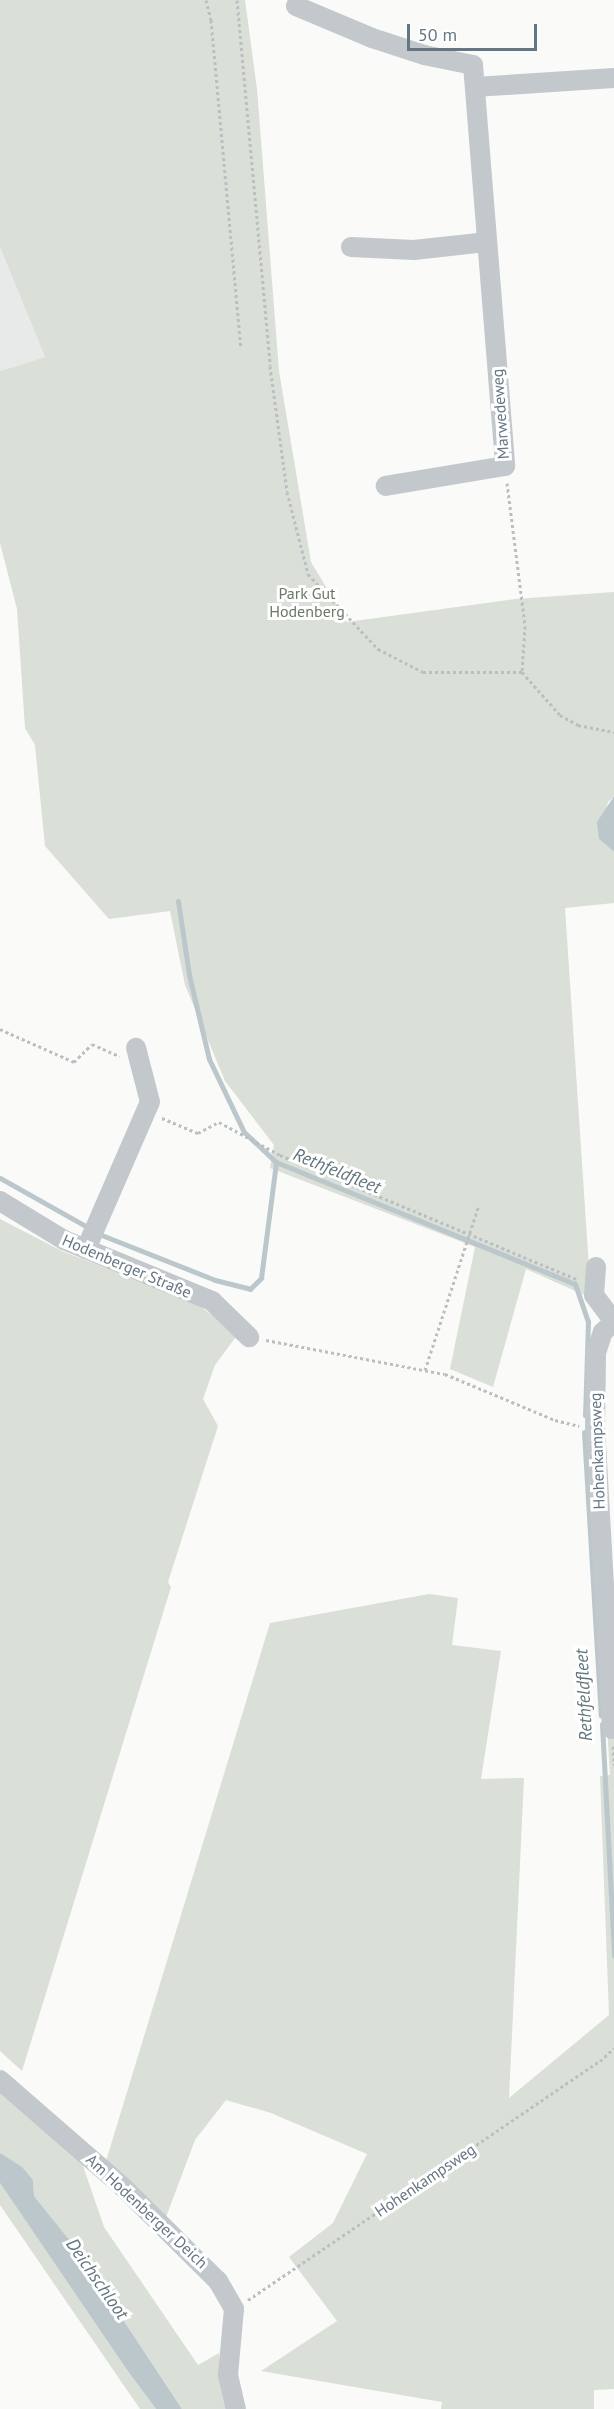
<!DOCTYPE html>
<meta charset="utf-8">
<style>
body{margin:0}
#map{position:relative;width:614px;height:2409px;overflow:hidden;background:#fafaf8;font-family:"PT Sans",sans-serif}
div>[style]{position:absolute}
.built>*{inset:0;background:#e8e9e9}
.green>*{inset:0;background:#dadfd7}
.water>*{inset:0;background:#bbc7cb}
.stream>*{height:5px;margin:-2.5px;padding:0 2.5px;transform-origin:2.5px;border-radius:2.5px;background:#bbc7cb}
.path>*{height:3px;margin-top:-1.5px;transform-origin:0;background:repeating-linear-gradient(90deg,#bbbfc2 0 3px,transparent 0 6px)}
.minor>*{height:20px;margin:-10px;padding:0 10px;transform-origin:10px;border-radius:10px;background:#c3c8cc}
span{translate:-50% -50%;white-space:nowrap;text-align:center;line-height:1.15;-webkit-text-stroke:6px #fff;paint-order:stroke}
.street-label{font-size:16px;color:#657683}
.park-label{font-size:16px;color:#687a64}
.water-label{font-size:18px;color:#60757c;font-style:italic}
.scale{position:absolute;left:407px;top:24px;width:130px;height:27px;box-sizing:border-box;border:3px solid #657683;border-top:0;padding-left:8px;font-size:18px;line-height:21px;white-space:nowrap;color:#657683;-webkit-text-stroke:4px #fff;paint-order:stroke}
</style>
<div id="map">
<div class="built">
<i style="clip-path:polygon(0 247px,45px 357px,0 371px)"></i>
</div>
<div class="green">
<i style="clip-path:polygon(0 0,245px 0,257px 89px,279px 371px,311px 562px,347px 622px,515px 599px,614px 592px,614px 796px,608px 802px,599px 839px,614px 852px,614px 903px,565px 908px,591px 1298px,526px 1269px,493px 1387px,450px 1369px,475px 1247px,270px 1168px,274px 1145px,225px 1081px,185px 985px,170px 911px,109px 919px,45px 846px,35px 745px,25px 728px,17px 609px,0 543px,0 371px,45px 357px,0 247px)"></i>
<i style="clip-path:polygon(0 1219px,62px 1251px,197px 1304px,238px 1334px,215px 1365px,203px 1399px,218px 1426px,168px 1582px,171px 1587px,22px 2071px,0 2051px)"></i>
<i style="clip-path:polygon(614px 1580px,614px 2389px,594px 2390px,594px 2409px,441px 2409px,442px 2402px,261px 2371px,337px 2321px,289px 2257px,333px 2223px,367px 2154px,271px 2113px,226px 2100px,195px 2140px,166px 2217px,106px 2161px,270px 1623px,429px 1594px,458px 1598px,452px 1645px,501px 1651px,481px 1779px,524px 1778px,509px 2098px,609px 2015px,600px 1776px,610px 1775px,598px 1581px)"></i>
<i style="clip-path:polygon(0 2091px,82px 2163px,104px 2227px,198px 2365px,219px 2353px,223px 2389px,230px 2409px,182px 2409px,75px 2247px,34px 2196px,33px 2180px,0 2153px)"></i>
<i style="clip-path:polygon(0 2183px,127px 2370px,156px 2409px,140px 2409px,0 2205px)"></i>
</div>
<div class="water">
<i style="clip-path:polygon(614px 796px,614px 852px,599px 839px,597px 822px)"></i>
<i style="clip-path:polygon(0 2153px,22px 2167px,33px 2180px,34px 2196px,75px 2247px,182px 2409px,156px 2409px,127px 2370px,0 2183px)"></i>
</div>
<div class="stream">
<i style="left:178px;top:901px;width:75px;rotate:81.5deg"></i>
<i style="left:189px;top:975px;width:86px;rotate:76.6deg"></i>
<i style="left:209px;top:1059px;width:81px;rotate:64.4deg"></i>
<i style="left:244px;top:1132px;width:44px;rotate:43.2deg"></i>
<i style="left:276px;top:1162px;width:323px;rotate:22.2deg"></i>
<i style="left:575px;top:1284px;width:39px;rotate:71deg"></i>
<i style="left:588px;top:1321px;width:94px;rotate:91.8deg"></i>
<i style="left:0;top:1178px;width:104px;rotate:29.3deg"></i>
<i style="left:99px;top:1234px;width:125px;rotate:21.6deg"></i>
<i style="left:215px;top:1280px;width:36px;rotate:14deg"></i>
<i style="left:250px;top:1289px;width:16px;rotate:-45deg"></i>
<i style="left:261px;top:1278px;width:117px;rotate:-82.6deg"></i>
<i style="left:584px;top:1432px;width:284px;rotate:86.6deg"></i>
<i style="left:602px;top:1724px;width:232px;rotate:87deg"></i>
</div>
<div class="path">
<i style="left:206px;top:0;width:21px;rotate:76deg"></i>
<i style="left:211px;top:20px;width:330px;rotate:84.8deg"></i>
<i style="left:237px;top:0;width:367px;rotate:84.8deg"></i>
<i style="left:270px;top:366px;width:127px;rotate:82.3deg"></i>
<i style="left:287px;top:492px;width:85px;rotate:75.6deg"></i>
<i style="left:308px;top:574px;width:103px;rotate:47deg"></i>
<i style="left:378px;top:649px;width:51px;rotate:27.1deg"></i>
<i style="left:423px;top:672px;width:99px"></i>
<i style="left:507px;top:483px;width:144px;rotate:82.8deg"></i>
<i style="left:525px;top:626px;width:46px;rotate:93.7deg"></i>
<i style="left:522px;top:672px;width:57px;rotate:48.5deg"></i>
<i style="left:560px;top:715px;width:21px;rotate:29deg"></i>
<i style="left:578px;top:725px;width:37px;rotate:11deg"></i>
<i style="left:0;top:1029px;width:81px;rotate:24deg"></i>
<i style="left:74px;top:1062px;width:25px;rotate:-45deg"></i>
<i style="left:92px;top:1044px;width:30px;rotate:24deg"></i>
<i style="left:162px;top:1118px;width:39px;rotate:23deg"></i>
<i style="left:198px;top:1133px;width:24px;rotate:-28deg"></i>
<i style="left:219px;top:1122px;width:69px;rotate:28.4deg"></i>
<i style="left:280px;top:1155px;width:321px;rotate:22.7deg"></i>
<i style="left:266px;top:1340px;width:182px;rotate:10.8deg"></i>
<i style="left:445px;top:1374px;width:119px;rotate:22.7deg"></i>
<i style="left:555px;top:1420px;width:25px;rotate:14deg"></i>
<i style="left:425px;top:1370px;width:174px;rotate:-71.9deg"></i>
<i style="left:613px;top:1746px;width:19px;rotate:87deg"></i>
<i style="left:248px;top:2300px;width:425px;rotate:-34.2deg"></i>
<i style="left:600px;top:2061px;width:19px;rotate:-43deg"></i>
</div>
<div class="minor">
<i style="left:296px;top:6px;width:82px;rotate:22.8deg"></i>
<i style="left:372px;top:38px;width:55px;rotate:18.1deg"></i>
<i style="left:424px;top:55px;width:50px;rotate:11.5deg"></i>
<i style="left:473px;top:65px;width:402px;rotate:85.4deg"></i>
<i style="left:505px;top:466px;width:121px;rotate:170.5deg"></i>
<i style="left:475px;top:87px;width:139px;rotate:-3.7deg"></i>
<i style="left:351px;top:247px;width:63px;rotate:2.7deg"></i>
<i style="left:414px;top:250px;width:72px;rotate:-6.3deg"></i>
<i style="left:0;top:1201px;width:75px;rotate:31.4deg"></i>
<i style="left:64px;top:1240px;width:160px;rotate:22.4deg"></i>
<i style="left:212px;top:1301px;width:52px;rotate:44.2deg"></i>
<i style="left:86px;top:1249px;width:160px;rotate:-66.5deg"></i>
<i style="left:150px;top:1102px;width:56px;rotate:-104.5deg"></i>
<i style="left:596px;top:1267px;width:28px;rotate:94deg"></i>
<i style="left:594px;top:1295px;width:34px;rotate:53deg"></i>
<i style="left:612px;top:1729px;width:301px;rotate:-93.2deg"></i>
<i style="left:595px;top:1428px;width:75px;rotate:-89.2deg"></i>
<i style="left:596px;top:1353px;width:22px;rotate:-72deg"></i>
<i style="left:603px;top:1332px;width:15px;rotate:-42deg"></i>
<i style="left:0;top:2080px;width:163px;rotate:41deg"></i>
<i style="left:123px;top:2187px;width:134px;rotate:44.7deg"></i>
<i style="left:218px;top:2281px;width:32px;rotate:60deg"></i>
<i style="left:234px;top:2309px;width:66px;rotate:95.2deg"></i>
<i style="left:228px;top:2375px;width:35px;rotate:77deg"></i>
</div>
<div class="street-label">
<span style="left:500px;top:414px;rotate:-94deg">Marwedeweg</span>
<span style="left:127px;top:1266px;rotate:23deg">Hodenberger Straße</span>
<span style="left:597px;top:1451px;rotate:-92deg">Hohenkampsweg</span>
<span style="left:425px;top:2180px;rotate:-34deg">Hohenkampsweg</span>
<span style="left:147px;top:2211px;rotate:43deg">Am Hodenberger Deich</span>
</div>
<div class="park-label">
<span style="left:307px;top:602px">Park Gut<br>Hodenberg</span>
</div>
<div class="water-label">
<span style="left:337px;top:1171px;rotate:22deg">Rethfeldfleet</span>
<span style="left:584px;top:1695px;rotate:-93deg">Rethfeldfleet</span>
<span style="left:97px;top:2279px;rotate:55deg">Deichschloot</span>
</div>
<div class="scale">50 m</div>
</div>
